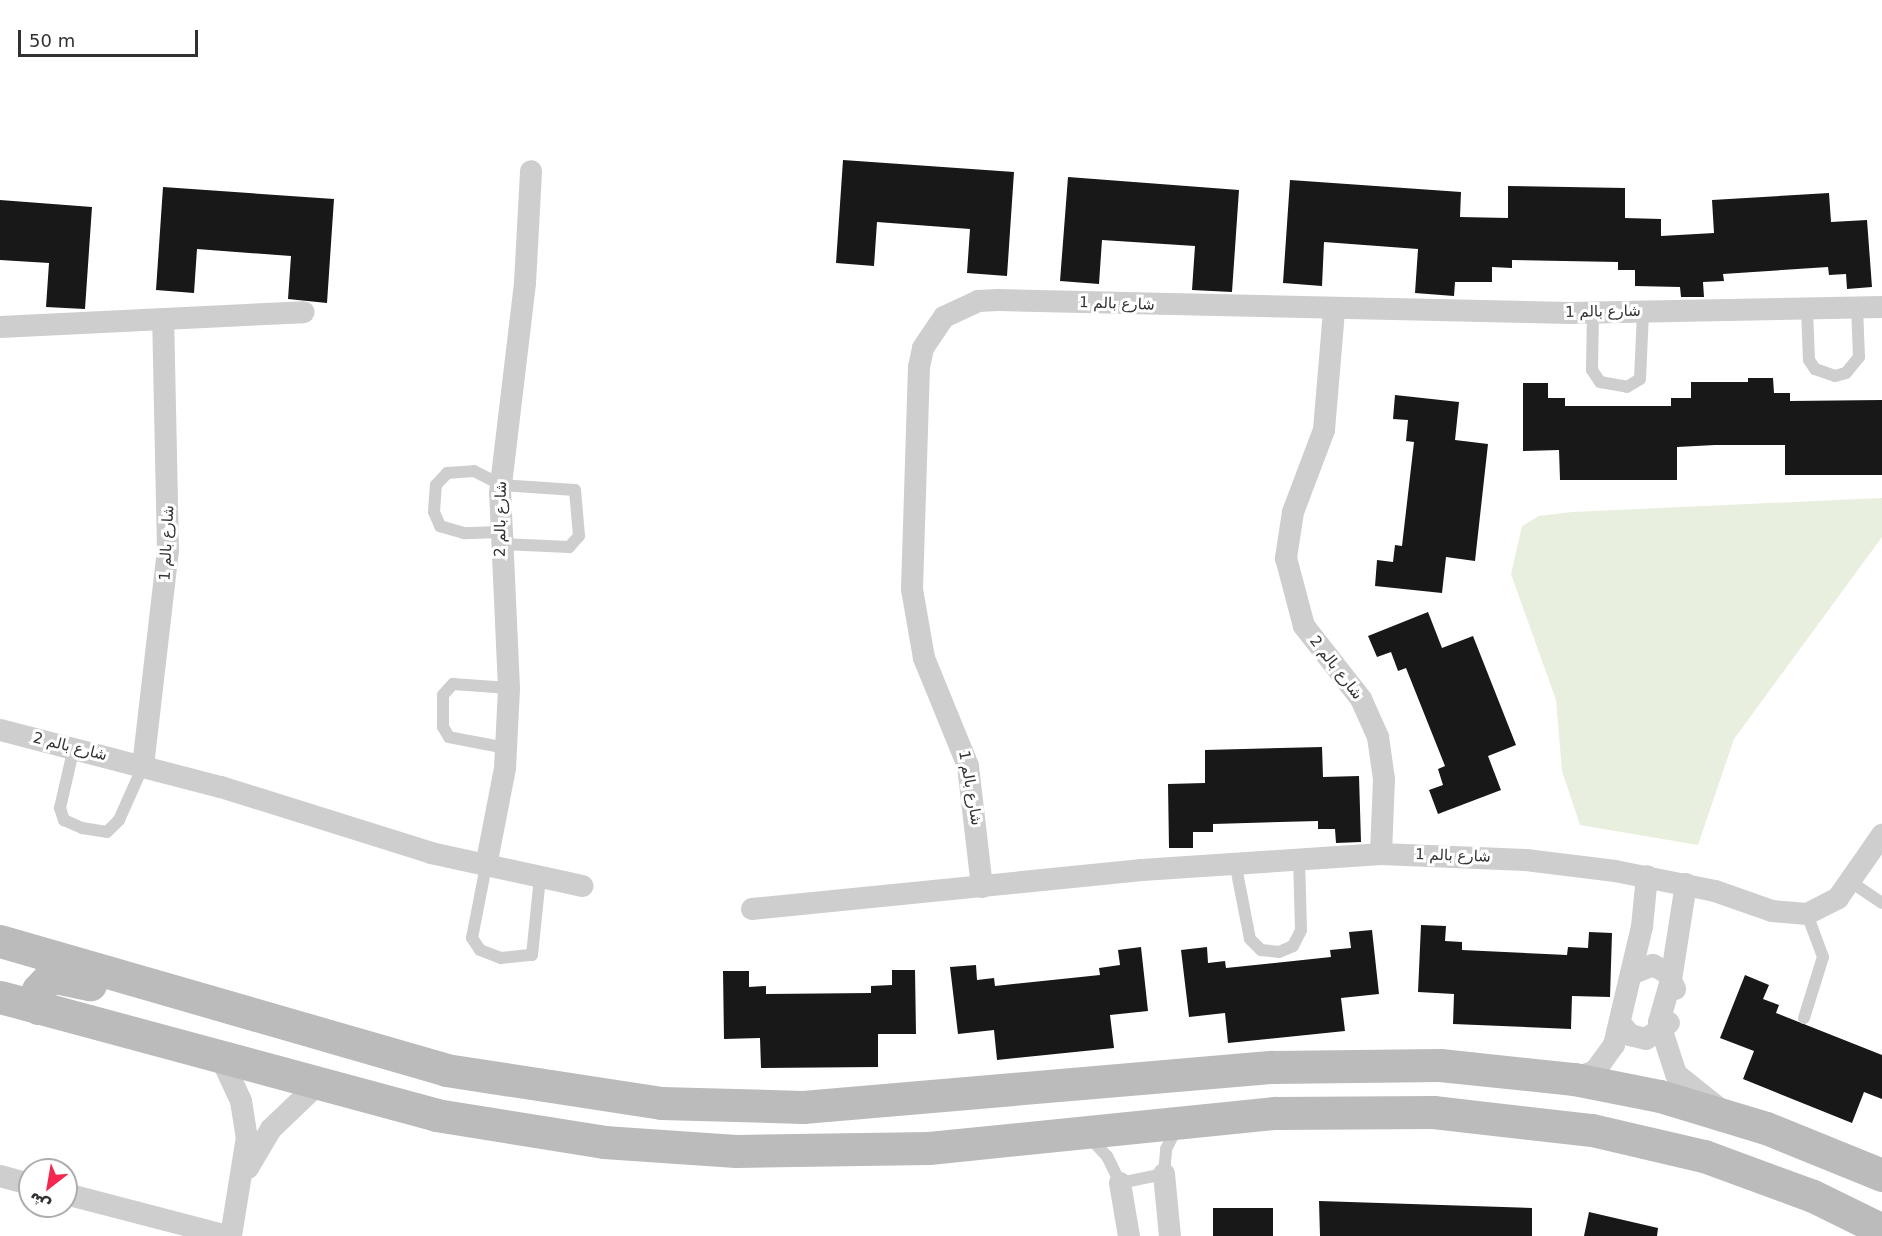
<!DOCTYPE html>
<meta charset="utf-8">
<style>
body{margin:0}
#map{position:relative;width:1882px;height:1236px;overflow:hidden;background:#fff;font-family:"DejaVu Sans",Cairo,sans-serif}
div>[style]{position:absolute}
.green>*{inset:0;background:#e9efde}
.building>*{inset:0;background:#181818;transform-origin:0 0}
.lane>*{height:12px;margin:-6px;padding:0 6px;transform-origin:6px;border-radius:6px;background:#cecece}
.street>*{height:22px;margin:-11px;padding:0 11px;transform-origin:11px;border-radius:11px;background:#cecece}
.secondary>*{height:33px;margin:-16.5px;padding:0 16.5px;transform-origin:16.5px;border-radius:16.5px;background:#bbb}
span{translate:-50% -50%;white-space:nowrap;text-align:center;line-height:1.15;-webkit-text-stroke:6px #fff;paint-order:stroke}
.street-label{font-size:15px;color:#313131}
.north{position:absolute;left:18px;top:1158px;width:60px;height:60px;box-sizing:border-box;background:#fff;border:2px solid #adadad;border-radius:50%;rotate:211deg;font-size:16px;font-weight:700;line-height:24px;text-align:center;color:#313131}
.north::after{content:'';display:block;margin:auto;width:21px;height:27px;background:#f4274e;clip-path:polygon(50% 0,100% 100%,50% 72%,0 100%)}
.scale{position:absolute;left:18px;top:30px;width:180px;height:27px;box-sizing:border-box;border:3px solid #313131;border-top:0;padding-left:8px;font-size:18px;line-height:21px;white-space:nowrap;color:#313131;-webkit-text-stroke:4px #fff;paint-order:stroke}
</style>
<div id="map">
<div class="green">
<i style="clip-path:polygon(1882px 498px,1882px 537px,1734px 739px,1698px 845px,1580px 825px,1562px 771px,1556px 700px,1511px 574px,1522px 526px,1539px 516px,1572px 512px)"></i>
</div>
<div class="building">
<i style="clip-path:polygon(843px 160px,1014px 172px,1007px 276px,967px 273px,970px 229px,877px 222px,874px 266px,836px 263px)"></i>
<i style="clip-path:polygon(1068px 177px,1239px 190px,1232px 292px,1192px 290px,1195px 246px,1102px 240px,1099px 284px,1060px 281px)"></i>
<i style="clip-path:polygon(1290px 180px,1461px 192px,1460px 217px,1508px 218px,1508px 186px,1625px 188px,1625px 218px,1661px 219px,1661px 236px,1714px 233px,1712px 200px,1829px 193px,1831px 222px,1867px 220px,1872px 287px,1847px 289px,1846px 274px,1829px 275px,1828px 267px,1723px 274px,1724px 281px,1703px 282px,1704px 297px,1681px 297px,1680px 287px,1635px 286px,1635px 270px,1618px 270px,1618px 262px,1512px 260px,1512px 268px,1492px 267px,1492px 282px,1455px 282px,1454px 296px,1415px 293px,1418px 249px,1324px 242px,1322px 286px,1283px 283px)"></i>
<i style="clip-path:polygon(163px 187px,334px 199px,327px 303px,288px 299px,291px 256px,197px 249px,194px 293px,156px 290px)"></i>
<i style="clip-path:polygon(0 200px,92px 207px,85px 309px,46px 307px,49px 263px,0 260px)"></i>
<i style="clip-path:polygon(1748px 378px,1773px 378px,1774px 393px,1790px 393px,1790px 401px,1882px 400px,1882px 475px,1785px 475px,1785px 445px,1715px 445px,1677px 447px,1677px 480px,1560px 480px,1559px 450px,1523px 451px,1523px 383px,1548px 383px,1548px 398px,1565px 398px,1565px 406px,1671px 406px,1671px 398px,1691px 398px,1691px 382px,1748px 382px)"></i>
<i style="clip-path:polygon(1395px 395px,1459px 402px,1455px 440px,1488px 444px,1475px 561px,1446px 557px,1442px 593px,1375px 586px,1377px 560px,1393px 562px,1395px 545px,1402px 546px,1414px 442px,1406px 441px,1408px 420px,1393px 419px)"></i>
<i style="clip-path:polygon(1428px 612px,1442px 648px,1473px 636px,1516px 745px,1488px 756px,1501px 790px,1438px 814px,1429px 790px,1443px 785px,1438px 769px,1445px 766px,1406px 668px,1398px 671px,1391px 652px,1377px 657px,1368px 636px)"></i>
<i style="clip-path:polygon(1322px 747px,1323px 777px,1359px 776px,1361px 842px,1336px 843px,1335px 829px,1318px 829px,1318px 821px,1213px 824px,1213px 832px,1193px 832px,1193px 848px,1169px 848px,1168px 784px,1205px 783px,1205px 750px)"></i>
<i style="clip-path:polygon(1421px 925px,1446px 926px,1445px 941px,1462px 942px,1462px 950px,1567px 955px,1568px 947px,1588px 948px,1589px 932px,1612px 933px,1610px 997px,1572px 996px,1571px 1029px,1453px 1024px,1454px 994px,1418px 992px)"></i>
<i style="clip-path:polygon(1372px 930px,1379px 994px,1341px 998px,1345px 1031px,1228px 1043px,1225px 1013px,1189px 1017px,1181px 950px,1207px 947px,1208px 963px,1225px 961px,1226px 968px,1331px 957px,1330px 950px,1351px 948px,1349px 932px)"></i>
<i style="clip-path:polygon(1141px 947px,1148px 1011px,1110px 1015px,1114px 1048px,997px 1060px,994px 1030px,958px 1034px,950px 967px,976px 965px,977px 980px,994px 978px,995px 986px,1100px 975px,1099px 968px,1120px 965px,1118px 950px)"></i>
<i style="clip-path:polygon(892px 970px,915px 970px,916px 1034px,878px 1034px,878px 1067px,761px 1068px,760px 1038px,724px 1039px,723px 971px,749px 971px,749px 987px,766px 986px,766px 994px,871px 993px,871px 986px,892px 985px)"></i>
<i style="clip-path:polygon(1745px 975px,1769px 985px,1763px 999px,1779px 1005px,1776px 1013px,1882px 1055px,1882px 1099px,1864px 1092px,1852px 1123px,1743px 1079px,1754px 1051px,1720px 1038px)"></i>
<i style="clip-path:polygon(1319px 1201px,1532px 1208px,1532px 1236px,1320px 1236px)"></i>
<i style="left:1213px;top:1208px;width:60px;height:28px"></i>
<i style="clip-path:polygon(1589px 1212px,1658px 1228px,1657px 1236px,1584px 1236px)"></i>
</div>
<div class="lane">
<i style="left:1807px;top:309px;width:51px;rotate:87.8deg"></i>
<i style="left:1809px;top:360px;width:11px;rotate:56deg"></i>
<i style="left:1815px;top:369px;width:21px;rotate:19deg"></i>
<i style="left:1835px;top:376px;width:11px;rotate:-15deg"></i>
<i style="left:1846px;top:373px;width:21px;rotate:-51deg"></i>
<i style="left:1859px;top:357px;width:49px;rotate:-92.3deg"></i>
<i style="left:1593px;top:312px;width:58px;rotate:91deg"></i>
<i style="left:1592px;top:370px;width:14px;rotate:56deg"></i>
<i style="left:1600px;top:382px;width:27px;rotate:10deg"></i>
<i style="left:1627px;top:387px;width:15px;rotate:-32deg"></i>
<i style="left:1640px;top:379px;width:67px;rotate:-87.4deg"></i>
<i style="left:499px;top:532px;width:35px;rotate:178deg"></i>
<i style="left:464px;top:533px;width:25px;rotate:-164deg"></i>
<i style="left:440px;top:526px;width:15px;rotate:-113deg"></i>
<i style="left:434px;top:512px;width:27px;rotate:-86deg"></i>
<i style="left:436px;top:485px;width:16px;rotate:-47deg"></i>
<i style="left:447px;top:473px;width:27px;rotate:-4deg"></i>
<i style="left:474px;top:471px;width:30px;rotate:27deg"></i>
<i style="left:501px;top:485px;width:74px;rotate:3.9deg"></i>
<i style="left:575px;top:490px;width:46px;rotate:85deg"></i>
<i style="left:579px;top:536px;width:15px;rotate:132deg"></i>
<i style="left:569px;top:547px;width:69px;rotate:-177.5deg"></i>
<i style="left:74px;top:747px;width:63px;rotate:102.9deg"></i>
<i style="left:60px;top:808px;width:13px;rotate:72deg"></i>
<i style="left:64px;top:820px;width:20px;rotate:24deg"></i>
<i style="left:82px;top:828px;width:25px;rotate:9deg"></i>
<i style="left:107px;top:832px;width:17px;rotate:-45deg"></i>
<i style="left:119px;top:820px;width:59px;rotate:-66deg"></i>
<i style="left:506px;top:748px;width:58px;rotate:-169.1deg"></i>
<i style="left:449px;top:737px;width:12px;rotate:-121deg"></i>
<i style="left:443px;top:727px;width:32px;rotate:-90deg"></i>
<i style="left:443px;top:695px;width:15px;rotate:-48deg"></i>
<i style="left:453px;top:684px;width:56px;rotate:4.1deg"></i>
<i style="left:1235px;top:862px;width:78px;rotate:79deg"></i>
<i style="left:1250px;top:939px;width:16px;rotate:45deg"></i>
<i style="left:1261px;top:950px;width:18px;rotate:6deg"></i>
<i style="left:1279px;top:952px;width:15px;rotate:-23deg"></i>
<i style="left:1293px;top:946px;width:18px;rotate:-63deg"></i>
<i style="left:1301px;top:930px;width:72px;rotate:-91.6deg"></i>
<i style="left:486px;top:866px;width:73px;rotate:101deg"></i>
<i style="left:472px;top:938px;width:14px;rotate:56deg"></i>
<i style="left:480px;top:950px;width:22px;rotate:21deg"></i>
<i style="left:501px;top:958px;width:31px;rotate:-6deg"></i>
<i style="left:532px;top:955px;width:78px;rotate:-84.1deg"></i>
<i style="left:1851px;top:882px;width:37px;rotate:34deg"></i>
<i style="left:1804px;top:1018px;width:64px;rotate:-72.7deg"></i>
<i style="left:1823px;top:957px;width:46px;rotate:-110.4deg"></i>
<i style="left:1089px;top:1137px;width:26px;rotate:47deg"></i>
<i style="left:1107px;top:1156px;width:30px;rotate:64deg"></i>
<i style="left:1120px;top:1183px;width:45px;rotate:-11.6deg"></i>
<i style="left:1164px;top:1174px;width:25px;rotate:-85deg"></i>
<i style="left:1166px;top:1149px;width:26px;rotate:-62deg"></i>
</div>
<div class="street">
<i style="left:1334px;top:311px;width:119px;rotate:94.8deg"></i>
<i style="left:1324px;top:430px;width:88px;rotate:110.7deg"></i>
<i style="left:1293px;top:512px;width:47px;rotate:98.7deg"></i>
<i style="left:1286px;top:558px;width:70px;rotate:75.2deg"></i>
<i style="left:1304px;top:626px;width:93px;rotate:52deg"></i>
<i style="left:1361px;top:699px;width:42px;rotate:65.9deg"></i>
<i style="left:1378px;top:737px;width:42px;rotate:81.9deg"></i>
<i style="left:1384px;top:779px;width:75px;rotate:92.3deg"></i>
<i style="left:0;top:327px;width:304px;rotate:-2.8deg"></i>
<i style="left:0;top:730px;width:228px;rotate:14.5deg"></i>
<i style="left:221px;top:787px;width:220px;rotate:17.4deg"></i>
<i style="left:431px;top:853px;width:155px;rotate:12.3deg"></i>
<i style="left:143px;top:766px;width:216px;rotate:-83.4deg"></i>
<i style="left:168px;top:551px;width:232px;rotate:-91.2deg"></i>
<i style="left:486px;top:866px;width:100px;rotate:-79deg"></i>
<i style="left:505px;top:768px;width:80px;rotate:-87.1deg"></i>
<i style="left:509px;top:688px;width:195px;rotate:-92.6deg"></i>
<i style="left:500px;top:493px;width:211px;rotate:-83.2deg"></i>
<i style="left:525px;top:283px;width:112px;rotate:-86.9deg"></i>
<i style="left:1686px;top:884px;width:97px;rotate:98.9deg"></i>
<i style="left:1671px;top:980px;width:44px;rotate:105.9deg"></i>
<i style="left:1659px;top:1022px;width:55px;rotate:71.9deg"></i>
<i style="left:1676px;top:1074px;width:51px;rotate:38.7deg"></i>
<i style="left:982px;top:887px;width:122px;rotate:-96.6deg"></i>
<i style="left:968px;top:766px;width:117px;rotate:-112.2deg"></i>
<i style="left:924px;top:658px;width:70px;rotate:-99.9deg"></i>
<i style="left:912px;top:589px;width:222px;rotate:-88.2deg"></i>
<i style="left:919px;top:367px;width:19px;rotate:-78deg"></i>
<i style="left:923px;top:348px;width:37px;rotate:-56deg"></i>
<i style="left:944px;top:317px;width:38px;rotate:-25deg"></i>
<i style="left:978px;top:301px;width:20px;rotate:-3deg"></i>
<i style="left:998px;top:300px;width:572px;rotate:1.3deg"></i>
<i style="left:1570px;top:313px;width:312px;rotate:-1.1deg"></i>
<i style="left:752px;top:909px;width:392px;rotate:-5.7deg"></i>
<i style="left:1142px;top:870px;width:240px;rotate:-3.8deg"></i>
<i style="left:1381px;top:854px;width:145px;rotate:2.4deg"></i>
<i style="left:1526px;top:860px;width:90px;rotate:7deg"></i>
<i style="left:1615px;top:871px;width:102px;rotate:11.3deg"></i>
<i style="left:1715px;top:891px;width:60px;rotate:19.3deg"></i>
<i style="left:1772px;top:911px;width:35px;rotate:5deg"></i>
<i style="left:1807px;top:914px;width:35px;rotate:-27deg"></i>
<i style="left:1838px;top:898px;width:77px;rotate:-55.1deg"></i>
<i style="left:1631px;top:974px;width:24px;rotate:-22deg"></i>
<i style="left:1653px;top:965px;width:16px;rotate:30deg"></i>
<i style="left:1667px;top:973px;width:18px;rotate:63deg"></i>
<i style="left:1620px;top:1023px;width:16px;rotate:50deg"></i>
<i style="left:1630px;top:1035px;width:16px;rotate:14deg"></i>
<i style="left:1646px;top:1039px;width:28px;rotate:-35deg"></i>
<i style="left:222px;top:1060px;width:45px;rotate:65.1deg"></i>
<i style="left:241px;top:1101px;width:36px;rotate:81deg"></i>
<i style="left:247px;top:1137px;width:100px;rotate:99.2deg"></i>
<i style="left:1574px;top:1079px;width:22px;rotate:-21deg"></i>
<i style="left:1595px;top:1071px;width:32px;rotate:-54deg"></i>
<i style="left:1614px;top:1045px;width:121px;rotate:-76.7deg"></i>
<i style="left:1642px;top:927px;width:51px;rotate:-84.4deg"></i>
<i style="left:248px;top:1168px;width:45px;rotate:-59.5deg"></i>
<i style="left:271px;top:1129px;width:62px;rotate:-43.7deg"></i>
<i style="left:1164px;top:1174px;width:62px;rotate:84.5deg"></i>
<i style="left:0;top:1176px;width:31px;rotate:15deg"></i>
<i style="left:1120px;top:1183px;width:54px;rotate:80.4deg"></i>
<i style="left:66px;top:1194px;width:166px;rotate:14.6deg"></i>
</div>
<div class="secondary">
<i style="left:0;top:941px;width:464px;rotate:16.1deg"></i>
<i style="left:446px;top:1070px;width:218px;rotate:8.7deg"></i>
<i style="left:661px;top:1103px;width:142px;rotate:1.6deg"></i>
<i style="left:803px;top:1107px;width:471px;rotate:-4.9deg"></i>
<i style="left:1272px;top:1067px;width:168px;rotate:-0.7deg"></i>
<i style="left:1440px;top:1065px;width:135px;rotate:6deg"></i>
<i style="left:1574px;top:1079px;width:88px;rotate:11.2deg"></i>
<i style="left:1660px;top:1096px;width:111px;rotate:16.8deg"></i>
<i style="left:1766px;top:1128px;width:125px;rotate:22.1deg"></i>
<i style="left:0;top:997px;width:452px;rotate:15.1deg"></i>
<i style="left:436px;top:1115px;width:170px;rotate:9.1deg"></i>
<i style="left:604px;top:1142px;width:132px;rotate:3.9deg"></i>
<i style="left:736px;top:1151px;width:193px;rotate:-0.9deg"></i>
<i style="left:929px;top:1148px;width:348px;rotate:-5.8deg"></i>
<i style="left:1275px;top:1113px;width:158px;rotate:-0.4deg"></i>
<i style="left:1433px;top:1112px;width:160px;rotate:6.5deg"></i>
<i style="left:1592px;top:1130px;width:115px;rotate:13.1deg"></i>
<i style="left:1704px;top:1156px;width:116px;rotate:20.2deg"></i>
<i style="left:1813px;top:1196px;width:77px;rotate:26.2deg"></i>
<i style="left:38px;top:1008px;width:18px;rotate:-90deg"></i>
<i style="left:38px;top:990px;width:19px;rotate:-47deg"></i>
<i style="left:51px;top:976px;width:40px;rotate:12deg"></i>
</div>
<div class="street-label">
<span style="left:1117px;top:304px;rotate:2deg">شارع بالم 1</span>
<span style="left:1603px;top:312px;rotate:-1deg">شارع بالم 1</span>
<span style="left:501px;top:519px;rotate:-89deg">شارع بالم 2</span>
<span style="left:167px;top:543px;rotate:-87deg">شارع بالم 1</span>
<span style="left:1336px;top:668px;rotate:52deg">شارع بالم 2</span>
<span style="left:70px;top:747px;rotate:14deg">شارع بالم 2</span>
<span style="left:970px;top:788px;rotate:80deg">شارع بالم 1</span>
<span style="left:1453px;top:856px;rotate:2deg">شارع بالم 1</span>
</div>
<div class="north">ش</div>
<div class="scale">50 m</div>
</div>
